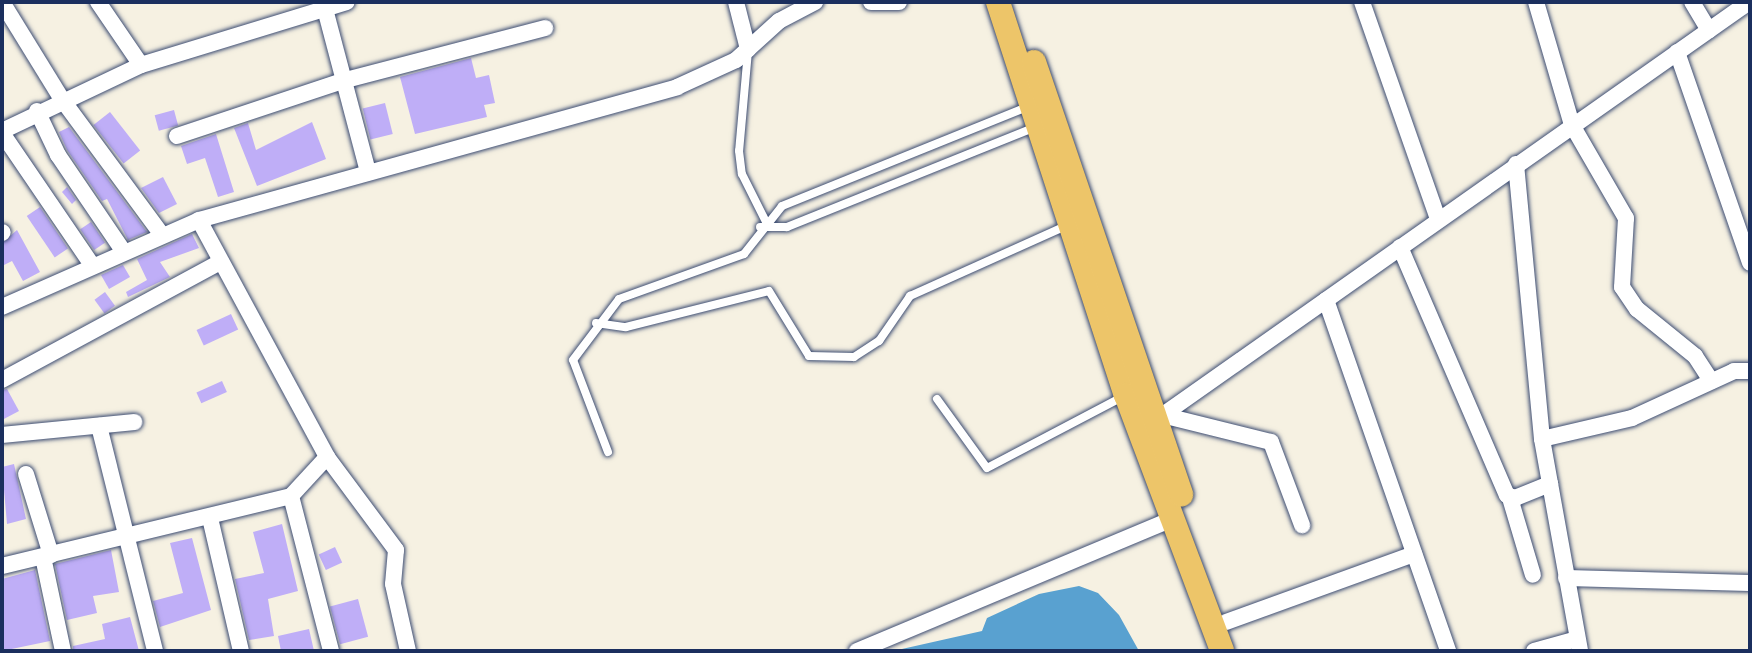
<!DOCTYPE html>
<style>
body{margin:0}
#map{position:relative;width:1752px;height:653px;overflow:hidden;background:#f6f1e2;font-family:Mynerve,sans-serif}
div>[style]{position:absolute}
.water>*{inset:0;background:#59a1d0}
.building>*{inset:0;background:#bfaef7;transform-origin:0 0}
.roads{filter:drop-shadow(0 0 2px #3c4c72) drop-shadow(0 0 2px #3c4c72)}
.lane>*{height:8px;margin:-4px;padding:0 4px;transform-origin:4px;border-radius:4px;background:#fff}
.street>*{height:16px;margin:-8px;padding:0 8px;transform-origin:8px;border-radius:8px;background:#fff}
.primary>*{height:24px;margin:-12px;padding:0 12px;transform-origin:12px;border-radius:12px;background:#edc569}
span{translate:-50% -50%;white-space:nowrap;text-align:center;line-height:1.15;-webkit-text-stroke:7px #fff;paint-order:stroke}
.frame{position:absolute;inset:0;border:4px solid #1b2f5e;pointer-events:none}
</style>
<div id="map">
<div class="water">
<i style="clip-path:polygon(1079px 586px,1098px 593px,1119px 615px,1139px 651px,893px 651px,982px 631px,987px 618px,1039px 594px)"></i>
</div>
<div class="building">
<i style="clip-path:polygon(471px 58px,476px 78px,489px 75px,495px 103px,484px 105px,487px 117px,415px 134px,400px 77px)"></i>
<i style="left:385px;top:103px;width:32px;height:23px;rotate:76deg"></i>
<i style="left:174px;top:110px;width:16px;height:20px;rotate:75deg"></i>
<i style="left:110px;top:112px;width:49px;height:21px;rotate:52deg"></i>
<i style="clip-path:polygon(312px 122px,326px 159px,257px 186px,234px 128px,248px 123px,256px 150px)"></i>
<i style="clip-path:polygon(69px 127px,147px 232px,128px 240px,107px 199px,102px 201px,67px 150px,59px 132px)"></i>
<i style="clip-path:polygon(216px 134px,234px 192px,218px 197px,205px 158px,187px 164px,181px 146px)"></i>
<i style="clip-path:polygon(163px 177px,177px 204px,159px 213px,141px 188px)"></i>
<i style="clip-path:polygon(67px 187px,76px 200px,72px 204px,62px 192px)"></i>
<i style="left:40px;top:207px;width:50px;height:16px;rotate:56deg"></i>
<i style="left:91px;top:222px;width:25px;height:13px;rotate:56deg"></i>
<i style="clip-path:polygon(17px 230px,40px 272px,23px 281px,12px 261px,2px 266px,2px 243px)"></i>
<i style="clip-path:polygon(192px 234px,199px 248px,160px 262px,170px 277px,128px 297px,126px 292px,147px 280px,137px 259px)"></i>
<i style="clip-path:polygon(123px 265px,130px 277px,109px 289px,101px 275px)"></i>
<i style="left:105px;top:292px;width:17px;height:13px;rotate:54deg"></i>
<i style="left:231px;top:314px;width:17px;height:38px;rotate:65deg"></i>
<i style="left:222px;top:381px;width:12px;height:28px;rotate:66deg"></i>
<i style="clip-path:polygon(7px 389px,19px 411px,2px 420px,2px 390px)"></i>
<i style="clip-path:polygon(14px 464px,26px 519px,7px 524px,2px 467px)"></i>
<i style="clip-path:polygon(282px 524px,298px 591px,268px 599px,274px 636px,249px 640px,235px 579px,264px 573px,253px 532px)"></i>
<i style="clip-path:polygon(192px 538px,211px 610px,160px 627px,153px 601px,183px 593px,170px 543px)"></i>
<i style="left:335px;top:547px;width:17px;height:18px;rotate:65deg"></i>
<i style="clip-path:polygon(111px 550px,119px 592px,93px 596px,97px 613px,67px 620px,55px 564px)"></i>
<i style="clip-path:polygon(35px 570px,50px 641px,2px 651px,2px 579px)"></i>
<i style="left:358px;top:599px;width:39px;height:29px;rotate:75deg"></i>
<i style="clip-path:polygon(130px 617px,139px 651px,73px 651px,73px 646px,105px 639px,102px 624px)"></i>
<i style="clip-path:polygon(309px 629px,314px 651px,281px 651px,278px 636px)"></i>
</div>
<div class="roads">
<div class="lane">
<i style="left:748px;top:51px;width:100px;rotate:95.1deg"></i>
<i style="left:739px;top:151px;width:23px;rotate:83deg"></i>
<i style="left:742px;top:174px;width:56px;rotate:63.4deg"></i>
<i style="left:760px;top:227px;width:27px"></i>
<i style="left:787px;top:227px;width:268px;rotate:-21.9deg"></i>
<i style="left:596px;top:323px;width:30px;rotate:8deg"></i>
<i style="left:626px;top:327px;width:147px;rotate:-14.1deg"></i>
<i style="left:769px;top:291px;width:76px;rotate:58.4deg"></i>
<i style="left:809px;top:356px;width:45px;rotate:1.3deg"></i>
<i style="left:854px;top:357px;width:30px;rotate:-33deg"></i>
<i style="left:879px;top:341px;width:55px;rotate:-55.4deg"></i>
<i style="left:910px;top:296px;width:171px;rotate:-24.2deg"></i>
<i style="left:937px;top:399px;width:85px;rotate:54.1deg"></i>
<i style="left:987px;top:468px;width:153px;rotate:-27.7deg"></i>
<i style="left:608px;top:452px;width:98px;rotate:-110.8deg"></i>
<i style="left:573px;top:360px;width:76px;rotate:-53deg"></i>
<i style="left:619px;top:299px;width:133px;rotate:-19.8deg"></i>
<i style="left:744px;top:254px;width:61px;rotate:-51.6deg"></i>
<i style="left:782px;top:206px;width:267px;rotate:-22deg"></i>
</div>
<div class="street">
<i style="left:2px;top:2px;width:113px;rotate:58.4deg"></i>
<i style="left:61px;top:98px;width:170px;rotate:53.6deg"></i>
<i style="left:98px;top:2px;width:76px;rotate:55.7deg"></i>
<i style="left:736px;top:2px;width:49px;rotate:75.7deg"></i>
<i style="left:871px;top:2px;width:28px"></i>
<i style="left:1362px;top:2px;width:230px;rotate:70.7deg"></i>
<i style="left:1536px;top:2px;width:128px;rotate:73.7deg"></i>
<i style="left:1572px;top:125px;width:108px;rotate:59.9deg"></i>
<i style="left:1626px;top:218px;width:69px;rotate:93.3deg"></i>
<i style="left:1622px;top:287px;width:27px;rotate:56deg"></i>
<i style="left:1637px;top:309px;width:75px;rotate:39deg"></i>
<i style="left:1695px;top:356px;width:30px;rotate:57deg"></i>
<i style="left:1692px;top:2px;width:33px;rotate:59deg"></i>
<i style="left:325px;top:9px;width:169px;rotate:75.2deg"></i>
<i style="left:1677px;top:52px;width:223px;rotate:70.9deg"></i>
<i style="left:37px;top:111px;width:49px;rotate:64.5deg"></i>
<i style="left:58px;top:155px;width:117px;rotate:55.8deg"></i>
<i style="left:2px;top:131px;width:154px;rotate:-25.4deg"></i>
<i style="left:141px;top:65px;width:215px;rotate:-17deg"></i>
<i style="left:2px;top:133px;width:160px;rotate:55.7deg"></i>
<i style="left:177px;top:136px;width:174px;rotate:-18.4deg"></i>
<i style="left:342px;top:81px;width:210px;rotate:-14.6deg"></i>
<i style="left:1516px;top:164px;width:276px;rotate:84.6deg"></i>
<i style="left:1542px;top:439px;width:215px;rotate:79.8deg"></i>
<i style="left:199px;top:220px;width:269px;rotate:61.6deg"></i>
<i style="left:327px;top:457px;width:116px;rotate:53.4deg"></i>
<i style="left:396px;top:550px;width:34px;rotate:95deg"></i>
<i style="left:393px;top:584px;width:69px;rotate:77.4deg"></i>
<i style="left:2px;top:233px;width:1px;rotate:-45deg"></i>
<i style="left:1400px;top:247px;width:270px;rotate:66.7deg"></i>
<i style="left:1507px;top:495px;width:9px;rotate:21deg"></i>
<i style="left:1515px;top:498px;width:38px;rotate:-22deg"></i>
<i style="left:1326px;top:300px;width:372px;rotate:70.8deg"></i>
<i style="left:2px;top:307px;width:215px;rotate:-23.8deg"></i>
<i style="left:199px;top:220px;width:496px;rotate:-15.5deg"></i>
<i style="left:677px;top:87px;width:65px;rotate:-24.6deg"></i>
<i style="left:736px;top:60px;width:58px;rotate:-42.2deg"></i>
<i style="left:779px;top:21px;width:41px;rotate:-27.8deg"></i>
<i style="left:2px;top:380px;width:246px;rotate:-28.4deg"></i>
<i style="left:1166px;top:416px;width:108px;rotate:13.9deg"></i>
<i style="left:1271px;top:442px;width:89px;rotate:69.5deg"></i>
<i style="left:1150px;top:424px;width:733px;rotate:-35.16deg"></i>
<i style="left:99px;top:426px;width:232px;rotate:76deg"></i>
<i style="left:2px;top:435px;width:133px;rotate:-5.6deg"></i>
<i style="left:1542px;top:439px;width:92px;rotate:-13.1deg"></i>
<i style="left:1632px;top:418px;width:112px;rotate:-24.7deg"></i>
<i style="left:1734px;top:371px;width:16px"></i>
<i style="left:26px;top:474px;width:85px;rotate:72.8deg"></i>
<i style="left:291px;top:496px;width:160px;rotate:75.5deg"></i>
<i style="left:1510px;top:498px;width:80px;rotate:73.4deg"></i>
<i style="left:210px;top:518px;width:137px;rotate:76.9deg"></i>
<i style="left:43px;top:557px;width:96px;rotate:78deg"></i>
<i style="left:2px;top:566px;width:297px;rotate:-13.6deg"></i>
<i style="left:291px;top:496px;width:53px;rotate:-47.3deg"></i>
<i style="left:1566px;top:578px;width:184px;rotate:1.6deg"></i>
<i style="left:1226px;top:622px;width:200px;rotate:-19.9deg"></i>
<i style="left:857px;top:651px;width:342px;rotate:-22.7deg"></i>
<i style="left:1534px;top:651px;width:45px;rotate:-15.6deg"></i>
</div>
<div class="primary">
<i style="left:998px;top:2px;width:413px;rotate:72deg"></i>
<i style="left:1126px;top:395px;width:273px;rotate:69.4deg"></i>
<i style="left:1034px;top:62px;width:457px;rotate:71.2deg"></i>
</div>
</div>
<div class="frame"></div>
</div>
